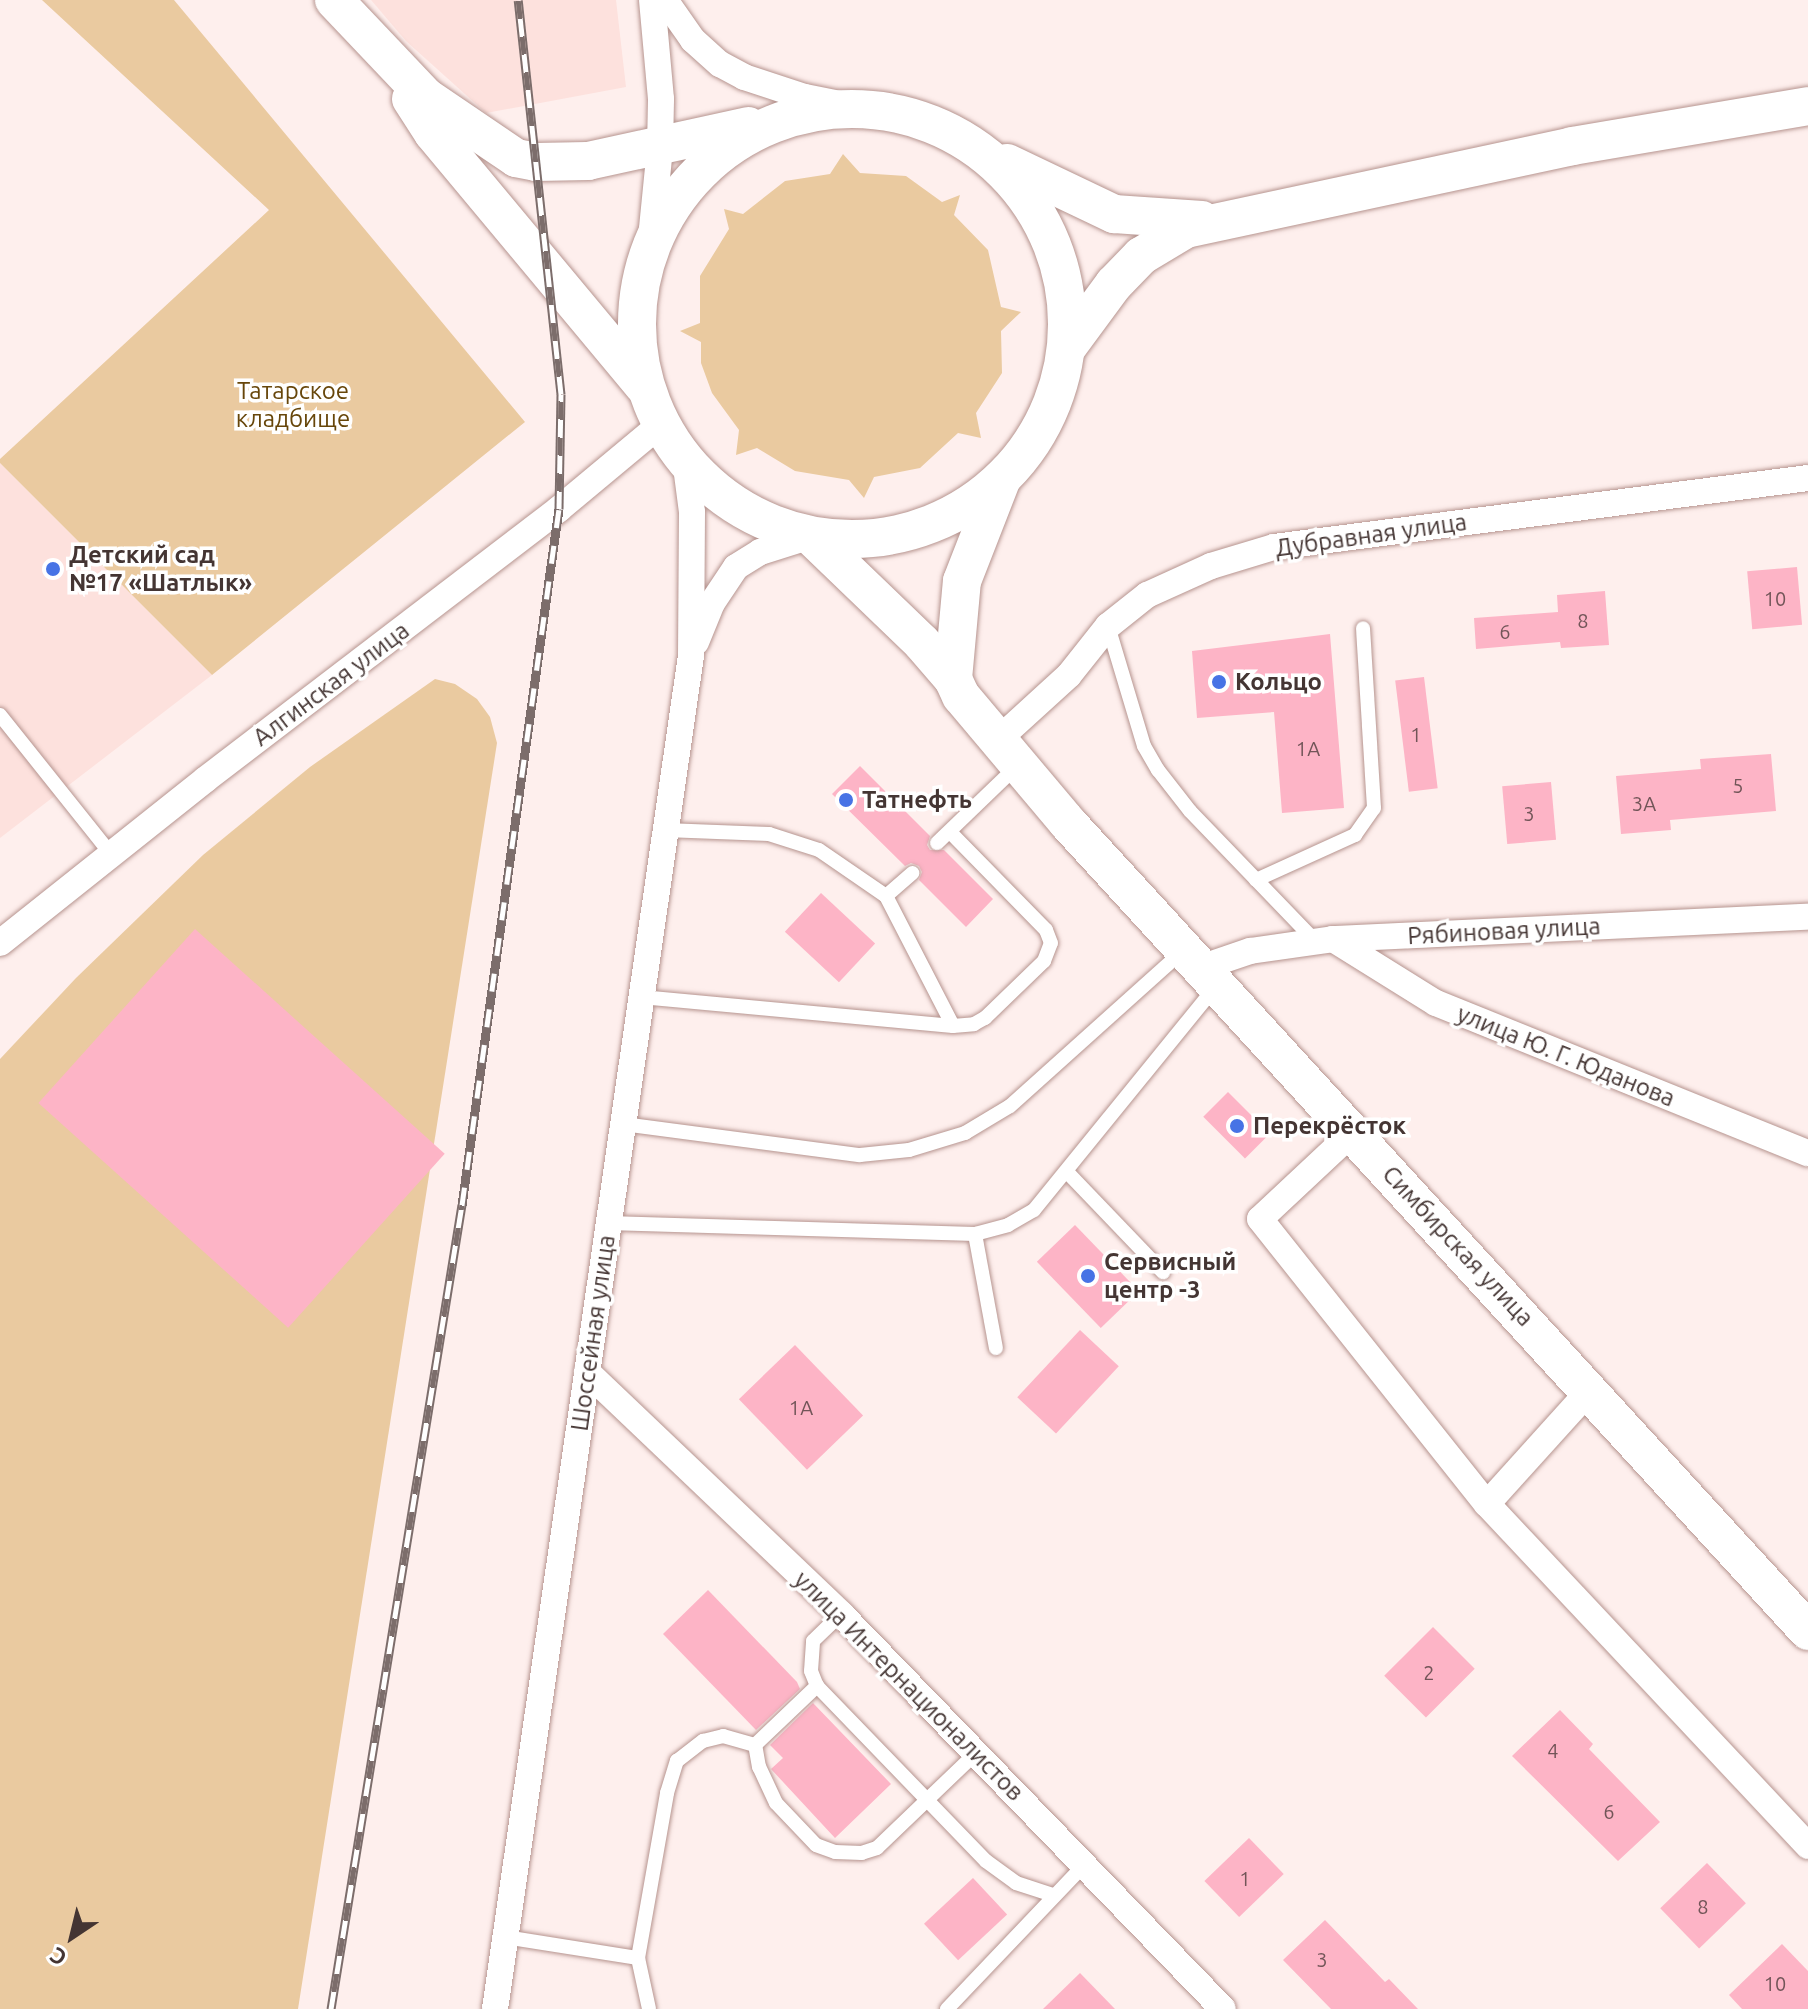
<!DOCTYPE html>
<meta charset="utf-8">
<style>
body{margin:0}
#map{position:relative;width:1808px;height:2009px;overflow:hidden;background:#feefed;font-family:Ubuntu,sans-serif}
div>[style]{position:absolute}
.built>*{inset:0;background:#fde1dd}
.green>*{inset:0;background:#eacaa0}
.building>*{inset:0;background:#fdb4c6;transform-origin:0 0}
.roads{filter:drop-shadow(0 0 2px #b6948f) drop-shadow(0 0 2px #b6948f)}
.lane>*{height:14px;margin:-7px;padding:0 7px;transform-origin:7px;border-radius:7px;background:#fff}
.street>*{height:26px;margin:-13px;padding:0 13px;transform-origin:13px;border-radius:13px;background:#fff}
.secondary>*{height:38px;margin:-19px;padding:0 19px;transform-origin:19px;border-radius:19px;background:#fff}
.secondary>.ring{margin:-19px;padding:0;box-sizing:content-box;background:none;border:38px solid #fff;border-radius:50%}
.rail>*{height:9px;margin-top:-4.5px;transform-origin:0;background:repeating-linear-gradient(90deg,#fff 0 18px,#7c6d6b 0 36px);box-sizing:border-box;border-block:2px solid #7c6d6b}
.dots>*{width:22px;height:22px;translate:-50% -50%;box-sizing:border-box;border:4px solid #fff;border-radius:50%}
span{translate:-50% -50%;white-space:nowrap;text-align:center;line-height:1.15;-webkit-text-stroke:7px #fff;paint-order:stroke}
.number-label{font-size:20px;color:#725558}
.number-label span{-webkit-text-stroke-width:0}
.park-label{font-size:24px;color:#67460a}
.street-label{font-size:24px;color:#443533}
.poi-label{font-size:24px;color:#443533;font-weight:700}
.left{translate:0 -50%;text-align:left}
.north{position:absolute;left:32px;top:1897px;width:80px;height:80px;-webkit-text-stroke:6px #fff;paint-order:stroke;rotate:215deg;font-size:22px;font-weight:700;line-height:32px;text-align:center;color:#443533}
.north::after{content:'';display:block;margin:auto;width:28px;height:36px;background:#443533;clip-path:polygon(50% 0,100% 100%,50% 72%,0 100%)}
</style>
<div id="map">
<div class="built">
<i style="clip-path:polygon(371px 0,616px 0,626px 87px,486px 113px,406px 41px)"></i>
<i style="clip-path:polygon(0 463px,212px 675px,0 838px)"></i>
</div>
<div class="green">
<i style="clip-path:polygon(42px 0,174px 0,525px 422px,212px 675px,0 463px,0 459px,269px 210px)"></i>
<i style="clip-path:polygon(843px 154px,860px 173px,906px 176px,942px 202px,960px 195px,954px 215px,988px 250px,1001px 307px,1021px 312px,1001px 331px,1002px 373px,976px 413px,981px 438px,958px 433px,920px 468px,874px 477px,864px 498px,849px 480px,795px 471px,757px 448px,736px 455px,739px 430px,712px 393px,701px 363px,701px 342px,680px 331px,700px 323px,700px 276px,729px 229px,724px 209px,743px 214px,785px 181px,830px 174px)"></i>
<i style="clip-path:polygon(435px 679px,455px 684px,477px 699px,490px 717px,497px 743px,298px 2009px,0 2009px,0 1059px,76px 978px,203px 855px,310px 767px)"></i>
</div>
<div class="building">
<i style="left:1797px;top:567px;width:58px;height:50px;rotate:85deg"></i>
<i style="clip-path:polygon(1605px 591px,1609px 645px,1561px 648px,1560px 642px,1476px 649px,1474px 618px,1558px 612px,1557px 595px)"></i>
<i style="clip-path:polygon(1330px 634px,1344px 808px,1282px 813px,1274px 712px,1197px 718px,1192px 651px)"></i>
<i style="left:1424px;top:677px;width:112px;height:29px;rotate:83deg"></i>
<i style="clip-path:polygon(1771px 754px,1776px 811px,1670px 820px,1671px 830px,1621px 834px,1616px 776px,1701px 769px,1700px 759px)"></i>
<i style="clip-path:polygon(860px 766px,930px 836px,927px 845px,930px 850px,944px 850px,993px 899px,966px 927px,919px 880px,922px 872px,919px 866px,911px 863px,905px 866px,832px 794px)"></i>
<i style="left:1551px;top:782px;width:58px;height:49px;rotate:85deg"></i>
<i style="left:821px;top:893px;width:74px;height:53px;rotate:43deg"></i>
<i style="left:195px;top:929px;width:336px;height:234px;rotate:42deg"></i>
<i style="left:1228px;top:1092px;width:59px;height:35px;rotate:45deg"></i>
<i style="left:1075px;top:1225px;width:92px;height:53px;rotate:46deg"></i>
<i style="left:1080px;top:1330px;width:53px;height:92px;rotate:43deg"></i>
<i style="left:795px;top:1345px;width:98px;height:78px;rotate:46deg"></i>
<i style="clip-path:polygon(708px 1590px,797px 1682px,800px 1689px,756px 1730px,663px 1634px)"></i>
<i style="left:1433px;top:1627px;width:59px;height:69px;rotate:45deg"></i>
<i style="clip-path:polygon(813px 1703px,891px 1784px,835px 1838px,771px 1769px,783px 1758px,770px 1745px)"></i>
<i style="clip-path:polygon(1560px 1710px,1593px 1744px,1589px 1749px,1660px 1822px,1618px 1861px,1512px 1756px)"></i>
<i style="left:1249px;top:1838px;width:50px;height:62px;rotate:46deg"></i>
<i style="left:1707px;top:1863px;width:56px;height:65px;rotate:46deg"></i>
<i style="left:973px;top:1878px;width:50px;height:67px;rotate:47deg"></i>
<i style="clip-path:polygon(1325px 1920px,1385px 1982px,1389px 1979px,1418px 2009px,1331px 2009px,1283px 1960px)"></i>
<i style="clip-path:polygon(1782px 1944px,1808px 1971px,1808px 2009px,1742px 2009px,1729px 1995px)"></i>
<i style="clip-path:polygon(1080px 1973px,1115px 2009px,1043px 2009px)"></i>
</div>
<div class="roads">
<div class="lane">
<i style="left:1108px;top:626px;width:125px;rotate:73.3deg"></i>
<i style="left:1144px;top:746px;width:28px;rotate:60deg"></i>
<i style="left:1158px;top:770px;width:52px;rotate:52deg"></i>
<i style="left:1190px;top:811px;width:180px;rotate:46.1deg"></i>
<i style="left:0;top:715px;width:178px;rotate:51.4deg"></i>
<i style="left:665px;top:830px;width:104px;rotate:2.2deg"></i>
<i style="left:769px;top:834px;width:52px;rotate:17.7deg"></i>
<i style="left:819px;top:850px;width:81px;rotate:34.5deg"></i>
<i style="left:886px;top:896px;width:146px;rotate:62.7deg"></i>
<i style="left:937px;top:843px;width:112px;rotate:-43.9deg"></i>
<i style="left:1256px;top:880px;width:109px;rotate:-24.4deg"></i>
<i style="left:1355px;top:835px;width:33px;rotate:-55deg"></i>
<i style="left:1374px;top:808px;width:180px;rotate:-93.5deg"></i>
<i style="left:886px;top:896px;width:35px;rotate:-41deg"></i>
<i style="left:641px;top:997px;width:313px;rotate:5.3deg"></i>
<i style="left:953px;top:1026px;width:21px;rotate:-5deg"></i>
<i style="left:974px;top:1024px;width:13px;rotate:-29deg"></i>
<i style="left:985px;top:1018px;width:82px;rotate:-44deg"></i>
<i style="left:1044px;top:961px;width:19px;rotate:-69deg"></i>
<i style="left:1051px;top:943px;width:14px;rotate:-111deg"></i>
<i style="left:1046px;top:930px;width:137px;rotate:-134.4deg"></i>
<i style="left:623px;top:1124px;width:239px;rotate:7.5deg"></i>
<i style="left:860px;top:1155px;width:49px;rotate:-5.8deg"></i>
<i style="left:909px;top:1150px;width:59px;rotate:-16.9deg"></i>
<i style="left:965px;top:1133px;width:52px;rotate:-31deg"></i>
<i style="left:1010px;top:1106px;width:232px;rotate:-41.9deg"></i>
<i style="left:1067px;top:1172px;width:139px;rotate:46.2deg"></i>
<i style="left:608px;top:1223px;width:367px;rotate:1.7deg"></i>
<i style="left:975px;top:1234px;width:34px;rotate:-15deg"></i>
<i style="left:1008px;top:1225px;width:30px;rotate:-30deg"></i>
<i style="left:1034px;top:1210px;width:289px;rotate:-50.9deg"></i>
<i style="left:975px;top:1234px;width:116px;rotate:79.6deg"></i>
<i style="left:817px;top:1686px;width:16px;rotate:-112deg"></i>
<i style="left:811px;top:1671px;width:30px;rotate:-86deg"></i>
<i style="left:813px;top:1641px;width:39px;rotate:-44deg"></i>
<i style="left:976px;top:1753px;width:68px;rotate:136.2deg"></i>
<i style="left:927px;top:1800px;width:69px;rotate:136.2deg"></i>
<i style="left:877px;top:1848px;width:16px;rotate:162deg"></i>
<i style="left:862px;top:1853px;width:27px;rotate:-178deg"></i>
<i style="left:835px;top:1852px;width:20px;rotate:-160deg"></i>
<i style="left:816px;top:1845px;width:58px;rotate:-133.6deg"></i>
<i style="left:776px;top:1803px;width:40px;rotate:-115deg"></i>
<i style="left:759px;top:1767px;width:22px;rotate:-100deg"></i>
<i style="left:755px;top:1745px;width:86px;rotate:-43.6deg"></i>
<i style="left:817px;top:1686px;width:158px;rotate:46deg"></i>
<i style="left:927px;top:1800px;width:85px;rotate:46deg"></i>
<i style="left:986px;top:1861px;width:37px;rotate:36deg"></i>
<i style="left:1016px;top:1883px;width:40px;rotate:18deg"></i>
<i style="left:505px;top:1937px;width:135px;rotate:9deg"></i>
<i style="left:638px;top:1958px;width:52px;rotate:77.8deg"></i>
<i style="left:638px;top:1958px;width:168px;rotate:-80deg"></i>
<i style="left:667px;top:1793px;width:34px;rotate:-73deg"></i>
<i style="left:677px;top:1761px;width:33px;rotate:-38deg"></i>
<i style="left:703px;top:1741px;width:21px;rotate:-14deg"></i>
<i style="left:723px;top:1736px;width:33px;rotate:16deg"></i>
<i style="left:947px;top:2009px;width:199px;rotate:-46.4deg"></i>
</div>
<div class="street">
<i style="left:665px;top:0;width:49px;rotate:55deg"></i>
<i style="left:693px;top:40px;width:36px;rotate:42deg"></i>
<i style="left:720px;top:64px;width:27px;rotate:28deg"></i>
<i style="left:744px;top:77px;width:64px;rotate:18.2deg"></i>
<i style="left:805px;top:97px;width:61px;rotate:11.3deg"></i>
<i style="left:650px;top:248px;width:100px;rotate:-84.3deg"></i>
<i style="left:660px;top:148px;width:49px;rotate:-88.8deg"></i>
<i style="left:661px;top:99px;width:99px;rotate:-95.2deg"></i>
<i style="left:696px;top:642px;width:42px;rotate:-67.7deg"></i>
<i style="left:712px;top:603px;width:43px;rotate:-56.3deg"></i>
<i style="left:736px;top:567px;width:28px;rotate:-32deg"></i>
<i style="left:760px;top:552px;width:53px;rotate:-17.4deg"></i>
<i style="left:1000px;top:738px;width:93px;rotate:-42.4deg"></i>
<i style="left:1069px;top:675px;width:63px;rotate:-51.5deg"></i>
<i style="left:1108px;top:626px;width:50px;rotate:-38.5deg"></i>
<i style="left:1147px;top:595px;width:70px;rotate:-24.4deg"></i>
<i style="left:1211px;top:566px;width:66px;rotate:-16.8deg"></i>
<i style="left:1274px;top:547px;width:538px;rotate:-7.36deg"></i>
<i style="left:1333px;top:939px;width:121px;rotate:31.9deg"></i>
<i style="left:1436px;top:1003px;width:401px;rotate:22deg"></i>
<i style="left:0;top:943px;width:263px;rotate:-38.5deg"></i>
<i style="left:206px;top:779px;width:444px;rotate:-37.4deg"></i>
<i style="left:559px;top:509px;width:133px;rotate:-39.8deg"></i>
<i style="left:1203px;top:967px;width:50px;rotate:-18.8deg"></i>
<i style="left:1250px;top:951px;width:84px;rotate:-8.2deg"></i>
<i style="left:1333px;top:939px;width:476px;rotate:-2.7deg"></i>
<i style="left:1353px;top:1132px;width:127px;rotate:136.9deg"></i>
<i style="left:1260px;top:1219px;width:364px;rotate:51.5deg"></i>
<i style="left:1487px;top:1504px;width:469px;rotate:46.8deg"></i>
<i style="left:587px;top:1372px;width:351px;rotate:43.6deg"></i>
<i style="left:841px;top:1614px;width:549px;rotate:45.96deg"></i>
<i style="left:1487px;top:1504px;width:154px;rotate:-47.9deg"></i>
<i style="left:495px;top:2009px;width:1367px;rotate:-81.76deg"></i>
<i style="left:691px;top:656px;width:144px;rotate:-89.6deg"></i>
<i style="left:692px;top:512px;width:53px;rotate:-97.5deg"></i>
</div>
<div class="secondary">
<i style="left:334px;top:0;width:134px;rotate:46.5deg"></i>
<i style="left:426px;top:97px;width:109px;rotate:34.1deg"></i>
<i style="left:516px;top:158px;width:20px;rotate:11deg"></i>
<i style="left:536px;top:162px;width:52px;rotate:-1.1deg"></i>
<i style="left:588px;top:161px;width:164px;rotate:-12.3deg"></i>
<i style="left:411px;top:99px;width:40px;rotate:57.1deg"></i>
<i style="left:433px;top:133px;width:329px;rotate:50.2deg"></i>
<i class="ring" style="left:637px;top:109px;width:392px;height:392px"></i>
<i style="left:1007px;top:163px;width:119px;rotate:25.5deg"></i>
<i style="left:1114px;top:214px;width:88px;rotate:3.9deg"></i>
<i style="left:1066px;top:349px;width:81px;rotate:-53.6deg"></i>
<i style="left:1114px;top:284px;width:39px;rotate:-46deg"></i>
<i style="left:1141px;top:256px;width:52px;rotate:-31deg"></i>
<i style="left:1186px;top:229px;width:395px;rotate:-12.1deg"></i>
<i style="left:1572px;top:146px;width:239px;rotate:-9.6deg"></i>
<i style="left:811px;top:536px;width:154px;rotate:43.9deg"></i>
<i style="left:922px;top:643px;width:48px;rotate:49.3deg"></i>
<i style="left:953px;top:679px;width:19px;rotate:65deg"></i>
<i style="left:961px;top:696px;width:165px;rotate:49.9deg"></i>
<i style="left:1067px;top:822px;width:1097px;rotate:47.51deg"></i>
<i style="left:953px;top:679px;width:98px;rotate:-84.8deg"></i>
<i style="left:962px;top:581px;width:107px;rotate:-68.7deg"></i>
</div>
</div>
<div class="rail">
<i style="left:331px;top:2009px;width:815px;rotate:-80.75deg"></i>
<i style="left:462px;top:1205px;width:703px;rotate:-82.07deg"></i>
<i style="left:559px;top:509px;width:115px;rotate:-89deg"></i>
<i style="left:561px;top:394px;width:396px;rotate:-96.2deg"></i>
</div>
<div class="dots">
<i style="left:53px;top:569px;background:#4773e5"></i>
<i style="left:1219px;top:682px;background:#4773e5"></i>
<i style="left:846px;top:800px;background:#4773e5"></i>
<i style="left:1237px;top:1126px;background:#4773e5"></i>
<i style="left:1088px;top:1276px;background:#4773e5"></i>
</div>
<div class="number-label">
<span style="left:1775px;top:598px">10</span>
<span style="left:1583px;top:620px">8</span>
<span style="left:1505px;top:631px">6</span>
<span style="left:1416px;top:734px">1</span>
<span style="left:1308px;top:748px">1А</span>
<span style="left:1738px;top:785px">5</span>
<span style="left:1644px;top:803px">3А</span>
<span style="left:1529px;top:813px">3</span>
<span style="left:801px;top:1407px">1А</span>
<span style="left:1429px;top:1672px">2</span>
<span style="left:1553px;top:1750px">4</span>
<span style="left:1609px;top:1811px">6</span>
<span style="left:1245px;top:1878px">1</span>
<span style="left:1703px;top:1906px">8</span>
<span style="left:1322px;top:1959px">3</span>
<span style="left:1775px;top:1983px">10</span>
</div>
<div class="park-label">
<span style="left:293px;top:405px">Татарское<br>кладбище</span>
</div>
<div class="street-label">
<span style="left:1371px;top:535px;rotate:-8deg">Дубравная улица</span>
<span style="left:331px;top:684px;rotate:-37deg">Алгинская улица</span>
<span style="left:1504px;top:931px;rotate:-3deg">Рябиновая улица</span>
<span style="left:1566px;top:1056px;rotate:22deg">улица Ю. Г. Юданова</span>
<span style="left:1458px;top:1246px;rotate:47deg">Симбирская улица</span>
<span style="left:593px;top:1333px;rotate:-82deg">Шоссейная улица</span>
<span style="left:909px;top:1686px;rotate:45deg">улица Интернационалистов</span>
</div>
<div class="poi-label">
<span class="left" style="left:69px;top:569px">Детский сад<br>№17 «Шатлык»</span>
<span class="left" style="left:1235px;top:682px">Кольцо</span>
<span class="left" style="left:862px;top:800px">Татнефть</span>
<span class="left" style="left:1253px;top:1126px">Перекрёсток</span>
<span class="left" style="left:1104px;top:1276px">Сервисный<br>центр -3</span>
</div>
<div class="north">С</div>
</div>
